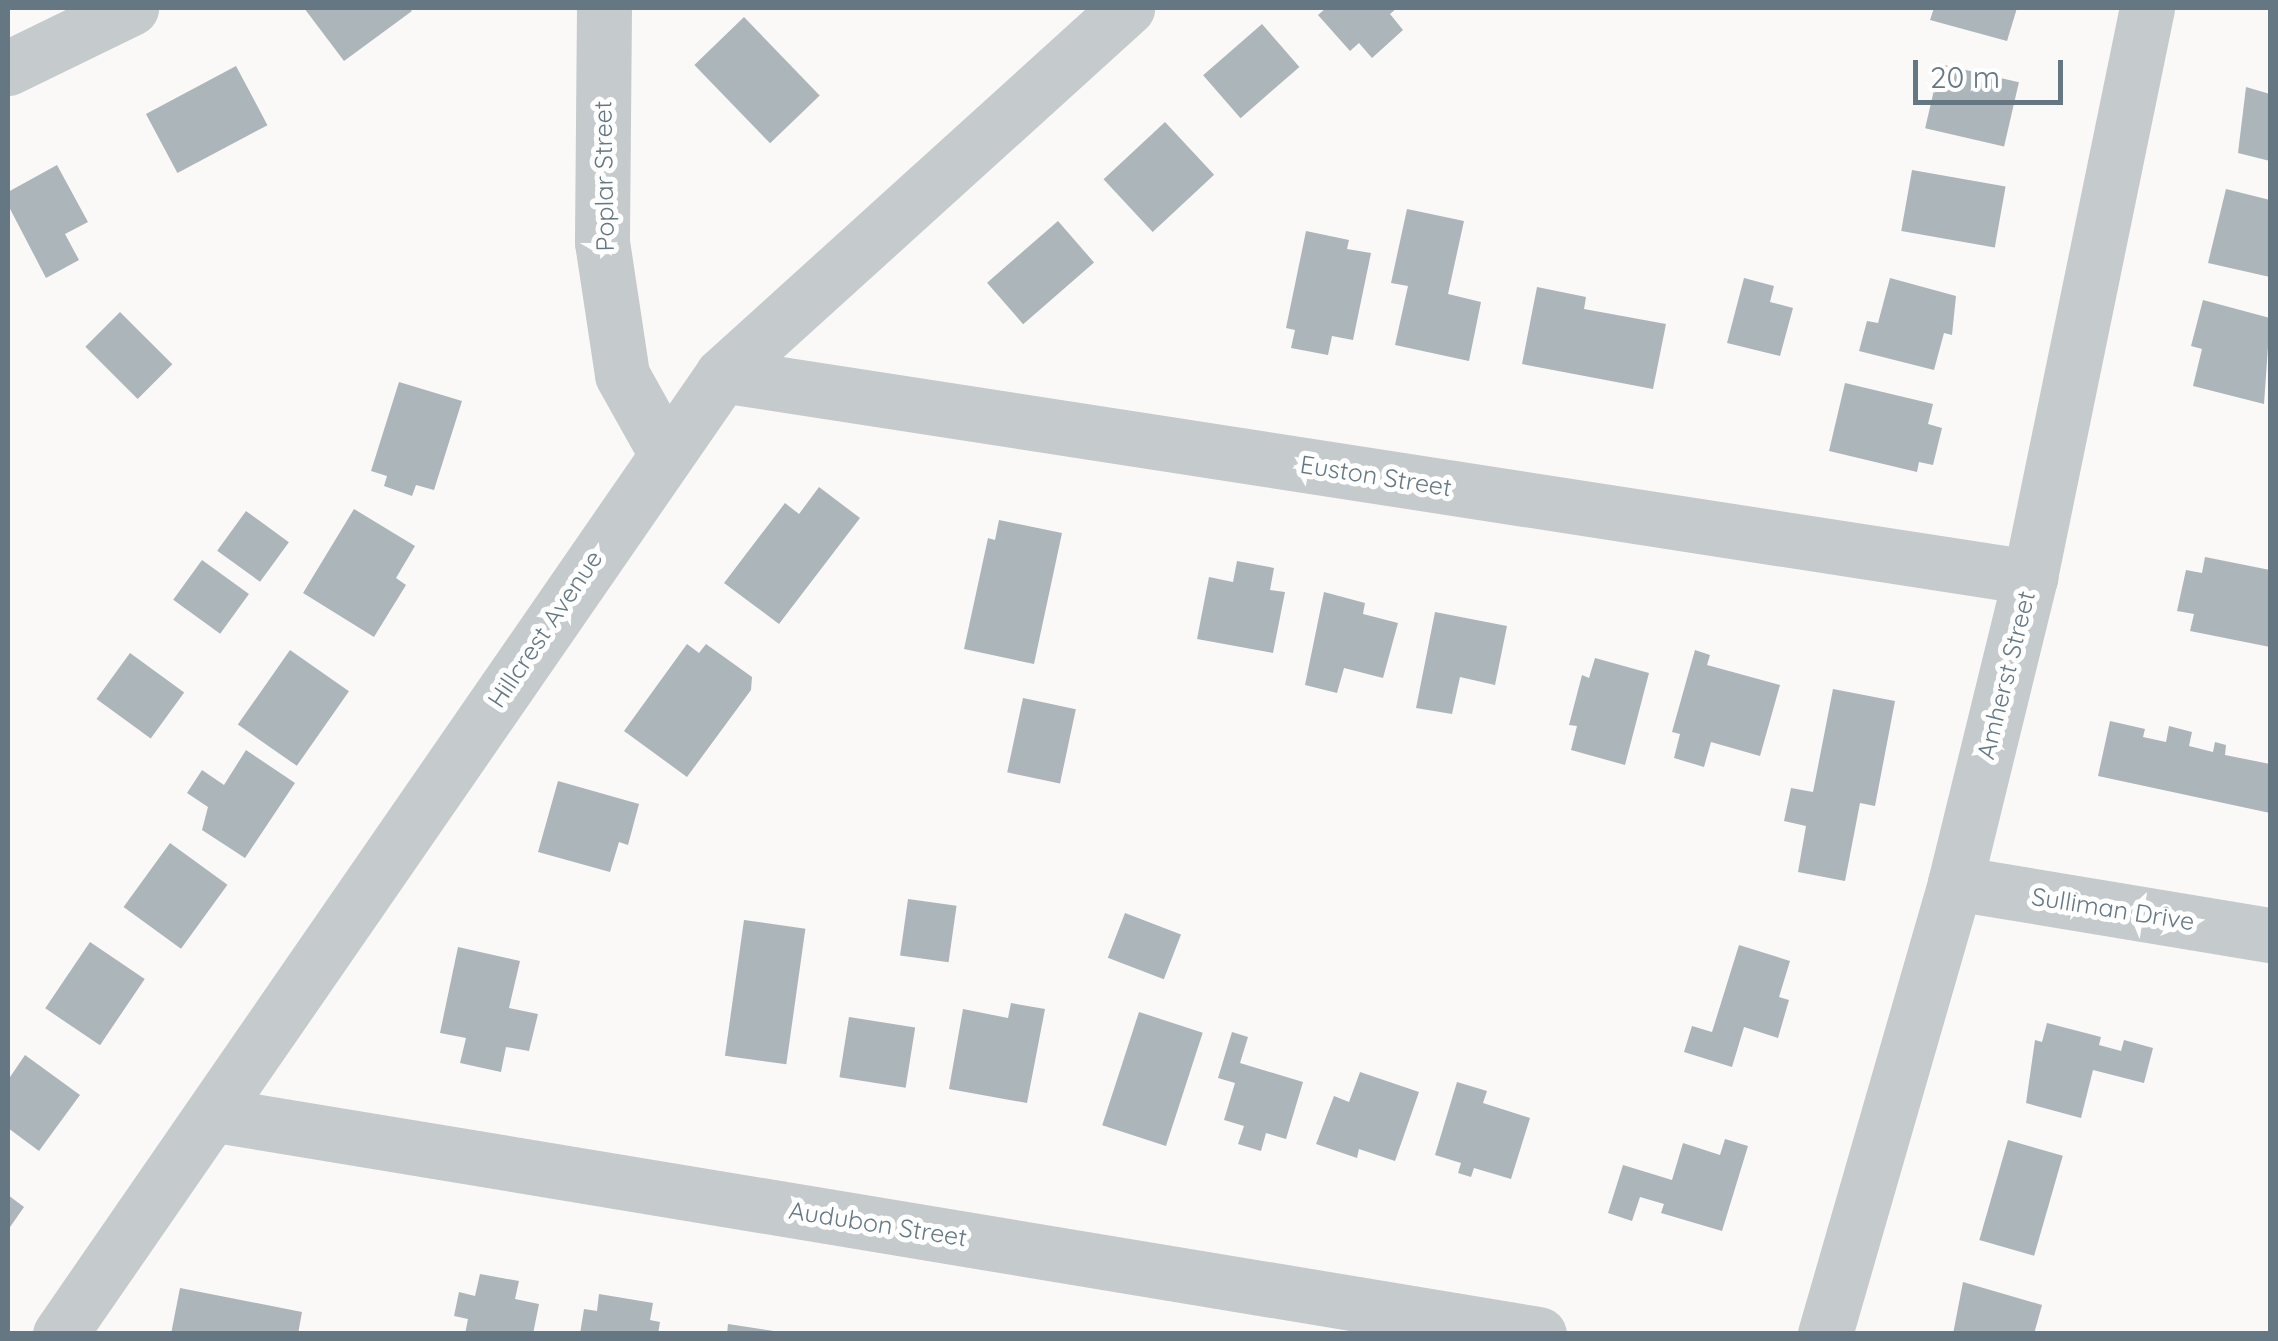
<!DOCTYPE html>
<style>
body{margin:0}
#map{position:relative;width:2278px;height:1341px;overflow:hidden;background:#faf9f7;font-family:Quicksand,sans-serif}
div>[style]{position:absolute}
.building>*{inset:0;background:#abb5ba;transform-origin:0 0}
.minor>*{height:55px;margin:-27.5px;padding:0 27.5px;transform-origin:27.5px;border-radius:27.5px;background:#c5cacd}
span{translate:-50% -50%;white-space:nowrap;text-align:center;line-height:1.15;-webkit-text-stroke:10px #fff;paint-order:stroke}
.street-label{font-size:25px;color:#647783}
.frame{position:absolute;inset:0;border:10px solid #647783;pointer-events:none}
.scale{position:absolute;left:1913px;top:60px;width:150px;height:45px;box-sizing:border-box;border:5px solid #647783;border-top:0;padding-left:12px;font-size:30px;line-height:35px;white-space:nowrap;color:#647783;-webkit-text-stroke:8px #fff;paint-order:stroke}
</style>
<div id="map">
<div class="building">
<i style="clip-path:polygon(304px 8px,409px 8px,412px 11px,344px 61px)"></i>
<i style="clip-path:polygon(1326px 8px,1397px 8px,1390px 14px,1403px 30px,1372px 58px,1359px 43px,1350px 51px,1318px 15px)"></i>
<i style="clip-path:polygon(1934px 8px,2017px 8px,2007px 41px,1930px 20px)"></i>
<i style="left:744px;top:17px;width:109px;height:69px;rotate:46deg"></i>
<i style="left:1262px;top:24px;width:57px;height:78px;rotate:49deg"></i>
<i style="left:1940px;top:64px;width:81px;height:66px;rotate:13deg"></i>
<i style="left:236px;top:66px;width:67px;height:102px;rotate:62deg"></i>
<i style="clip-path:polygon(2246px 87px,2270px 94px,2270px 161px,2238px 153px)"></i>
<i style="left:1165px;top:122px;width:72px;height:84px;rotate:47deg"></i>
<i style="clip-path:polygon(57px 165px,88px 222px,65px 234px,79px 260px,46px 278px,8px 205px,8px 192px)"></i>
<i style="left:1912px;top:170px;width:95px;height:62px;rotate:10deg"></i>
<i style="clip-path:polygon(2226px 189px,2270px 200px,2270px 277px,2208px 263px)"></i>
<i style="clip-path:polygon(1407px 209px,1464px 221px,1448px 294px,1481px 302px,1469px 361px,1395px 345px,1408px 286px,1391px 283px)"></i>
<i style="left:1058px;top:221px;width:55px;height:94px;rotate:49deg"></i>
<i style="clip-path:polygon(1306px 231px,1349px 240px,1347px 249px,1371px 253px,1353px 340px,1332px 336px,1328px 355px,1291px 348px,1295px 330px,1286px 328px)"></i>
<i style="clip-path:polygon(1744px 278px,1774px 286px,1770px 302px,1793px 308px,1780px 356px,1727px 343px)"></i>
<i style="clip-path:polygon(1890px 278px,1956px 296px,1952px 335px,1944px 333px,1934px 370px,1859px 351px,1867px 321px,1878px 323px)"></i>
<i style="clip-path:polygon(1537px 287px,1586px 297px,1584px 309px,1666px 324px,1653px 389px,1522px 364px)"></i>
<i style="clip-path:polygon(2203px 300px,2270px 318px,2264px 404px,2193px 386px,2202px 349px,2191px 346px)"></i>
<i style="left:120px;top:312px;width:74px;height:49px;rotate:45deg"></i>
<i style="clip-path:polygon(399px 382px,462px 401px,434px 490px,416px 485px,412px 496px,384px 486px,387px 476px,371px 471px)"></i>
<i style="clip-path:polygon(1845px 383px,1933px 404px,1928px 424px,1942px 428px,1933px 465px,1919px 462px,1917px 472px,1829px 451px)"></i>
<i style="clip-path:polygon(819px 487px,860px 518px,779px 624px,724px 583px,785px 503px,799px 514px)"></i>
<i style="clip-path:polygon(354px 509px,415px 546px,396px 578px,406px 585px,374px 637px,303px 593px)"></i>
<i style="left:246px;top:511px;width:53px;height:49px;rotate:36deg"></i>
<i style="clip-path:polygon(999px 520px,1062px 533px,1034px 664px,964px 649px,988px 538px,995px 540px)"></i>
<i style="clip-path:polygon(2205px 557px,2270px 570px,2270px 647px,2190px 631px,2194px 614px,2177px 611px,2186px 570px,2202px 573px)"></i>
<i style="left:202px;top:560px;width:58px;height:49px;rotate:36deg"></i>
<i style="clip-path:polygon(1237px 561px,1274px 568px,1270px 590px,1285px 592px,1273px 653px,1197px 639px,1209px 577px,1233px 582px)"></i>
<i style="clip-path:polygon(1324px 592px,1365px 603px,1363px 614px,1398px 623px,1383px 678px,1344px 668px,1337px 693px,1305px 685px)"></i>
<i style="clip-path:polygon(1435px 612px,1507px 626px,1495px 685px,1460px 677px,1452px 714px,1416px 708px)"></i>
<i style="clip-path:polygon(687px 644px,699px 653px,706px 644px,752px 677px,751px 690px,687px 777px,624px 731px)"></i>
<i style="left:290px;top:650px;width:72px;height:91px;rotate:35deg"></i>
<i style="clip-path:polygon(1695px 650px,1710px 655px,1707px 665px,1780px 685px,1760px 756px,1711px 742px,1704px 767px,1674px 758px,1680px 734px,1672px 732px)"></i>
<i style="left:130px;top:653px;width:67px;height:57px;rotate:36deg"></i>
<i style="clip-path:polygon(1595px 658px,1649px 673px,1625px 765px,1571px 750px,1577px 726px,1569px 725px,1582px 675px,1589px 678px)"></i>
<i style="clip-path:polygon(1833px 689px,1895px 701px,1875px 806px,1860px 803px,1845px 881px,1798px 872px,1806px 826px,1784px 821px,1791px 788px,1813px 792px)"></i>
<i style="left:1023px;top:698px;width:54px;height:76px;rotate:12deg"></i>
<i style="clip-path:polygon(2110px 721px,2145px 729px,2143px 737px,2166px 742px,2169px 726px,2192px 732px,2189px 746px,2213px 752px,2215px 742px,2226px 745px,2225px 755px,2270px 764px,2270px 813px,2098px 776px)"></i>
<i style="clip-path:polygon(246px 750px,295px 783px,245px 858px,202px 830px,208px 807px,187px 793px,202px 770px,224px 785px)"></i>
<i style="clip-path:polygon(558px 781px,639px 804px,628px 845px,619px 842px,610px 872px,538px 852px)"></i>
<i style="left:170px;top:843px;width:71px;height:79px;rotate:36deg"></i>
<i style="left:908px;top:899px;width:49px;height:57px;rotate:8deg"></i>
<i style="left:1125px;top:913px;width:60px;height:48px;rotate:21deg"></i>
<i style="left:744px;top:920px;width:62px;height:137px;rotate:8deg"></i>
<i style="left:90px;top:942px;width:66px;height:80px;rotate:34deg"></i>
<i style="clip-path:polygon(1739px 945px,1790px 961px,1779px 997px,1789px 1000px,1778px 1038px,1744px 1027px,1732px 1067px,1684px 1052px,1692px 1026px,1712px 1032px)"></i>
<i style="clip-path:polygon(458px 947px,520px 961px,509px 1008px,538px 1014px,529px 1051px,506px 1047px,501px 1072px,460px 1063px,466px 1038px,440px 1033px)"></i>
<i style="clip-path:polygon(1011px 1003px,1045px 1009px,1027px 1103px,949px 1089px,963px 1009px,1008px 1018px)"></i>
<i style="left:1139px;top:1012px;width:67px;height:119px;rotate:18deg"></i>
<i style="left:849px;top:1017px;width:67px;height:61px;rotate:9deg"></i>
<i style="clip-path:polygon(2047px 1023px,2101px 1037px,2099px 1045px,2121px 1051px,2124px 1040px,2153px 1048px,2144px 1083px,2093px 1070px,2081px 1118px,2026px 1103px,2035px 1040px,2042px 1042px)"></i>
<i style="clip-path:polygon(1232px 1032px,1248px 1037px,1240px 1063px,1303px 1082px,1286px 1139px,1266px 1133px,1261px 1151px,1238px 1144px,1244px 1126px,1224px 1120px,1235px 1083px,1218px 1078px)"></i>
<i style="clip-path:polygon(25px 1055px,80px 1095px,39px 1151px,8px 1128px,8px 1080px)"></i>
<i style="clip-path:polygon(1360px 1072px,1419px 1092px,1395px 1161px,1359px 1149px,1357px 1158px,1316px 1144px,1334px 1096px,1349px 1102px)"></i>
<i style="clip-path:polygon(1457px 1082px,1487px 1091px,1483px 1103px,1530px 1118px,1511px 1179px,1474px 1168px,1471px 1177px,1458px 1173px,1461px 1163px,1435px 1155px)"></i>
<i style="clip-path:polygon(1725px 1139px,1748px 1146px,1722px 1231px,1661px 1213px,1664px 1204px,1640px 1197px,1632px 1221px,1608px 1213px,1623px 1165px,1672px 1180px,1683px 1143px,1720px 1155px)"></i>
<i style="left:2008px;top:1140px;width:57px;height:104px;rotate:16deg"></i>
<i style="clip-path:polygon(8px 1195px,24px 1207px,8px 1230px)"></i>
<i style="clip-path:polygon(480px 1274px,519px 1281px,515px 1299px,539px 1304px,533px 1334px,465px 1334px,468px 1319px,454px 1316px,459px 1292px,475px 1296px)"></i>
<i style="clip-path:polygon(1963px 1282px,2042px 1305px,2034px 1334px,1953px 1334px)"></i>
<i style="clip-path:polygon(180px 1288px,302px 1312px,298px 1334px,171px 1334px)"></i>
<i style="clip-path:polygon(599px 1294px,653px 1303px,650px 1320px,660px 1322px,658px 1334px,580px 1334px,584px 1309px,597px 1311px)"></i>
<i style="clip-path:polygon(728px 1324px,774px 1331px,774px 1334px,727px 1334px)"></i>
</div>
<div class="minor">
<i style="left:604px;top:8px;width:234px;rotate:90.5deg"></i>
<i style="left:602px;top:242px;width:134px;rotate:81.4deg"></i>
<i style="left:622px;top:375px;width:88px;rotate:60.8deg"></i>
<i style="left:8px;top:68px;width:137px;rotate:-26deg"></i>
<i style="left:722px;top:375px;width:1324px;rotate:8.78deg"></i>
<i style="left:1955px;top:883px;width:319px;rotate:9.4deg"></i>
<i style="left:217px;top:1115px;width:1340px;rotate:9.41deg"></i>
<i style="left:60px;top:1334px;width:1165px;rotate:-55.38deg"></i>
<i style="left:722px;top:375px;width:547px;rotate:-42.18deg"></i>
<i style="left:1825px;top:1334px;width:469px;rotate:-73.9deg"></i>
<i style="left:1955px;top:883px;width:315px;rotate:-76.2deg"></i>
<i style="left:2030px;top:577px;width:581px;rotate:-78.38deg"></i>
</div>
<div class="street-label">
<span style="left:604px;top:176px;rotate:-91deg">Poplar Street</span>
<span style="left:1376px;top:476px;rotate:9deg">Euston Street</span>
<span style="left:545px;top:629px;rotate:-56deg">Hillcrest Avenue</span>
<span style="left:2006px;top:675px;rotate:-76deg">Amherst Street</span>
<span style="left:2113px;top:909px;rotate:9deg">Sulliman Drive</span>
<span style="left:878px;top:1224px;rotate:9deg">Audubon Street</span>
</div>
<div class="frame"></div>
<div class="scale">20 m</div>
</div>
